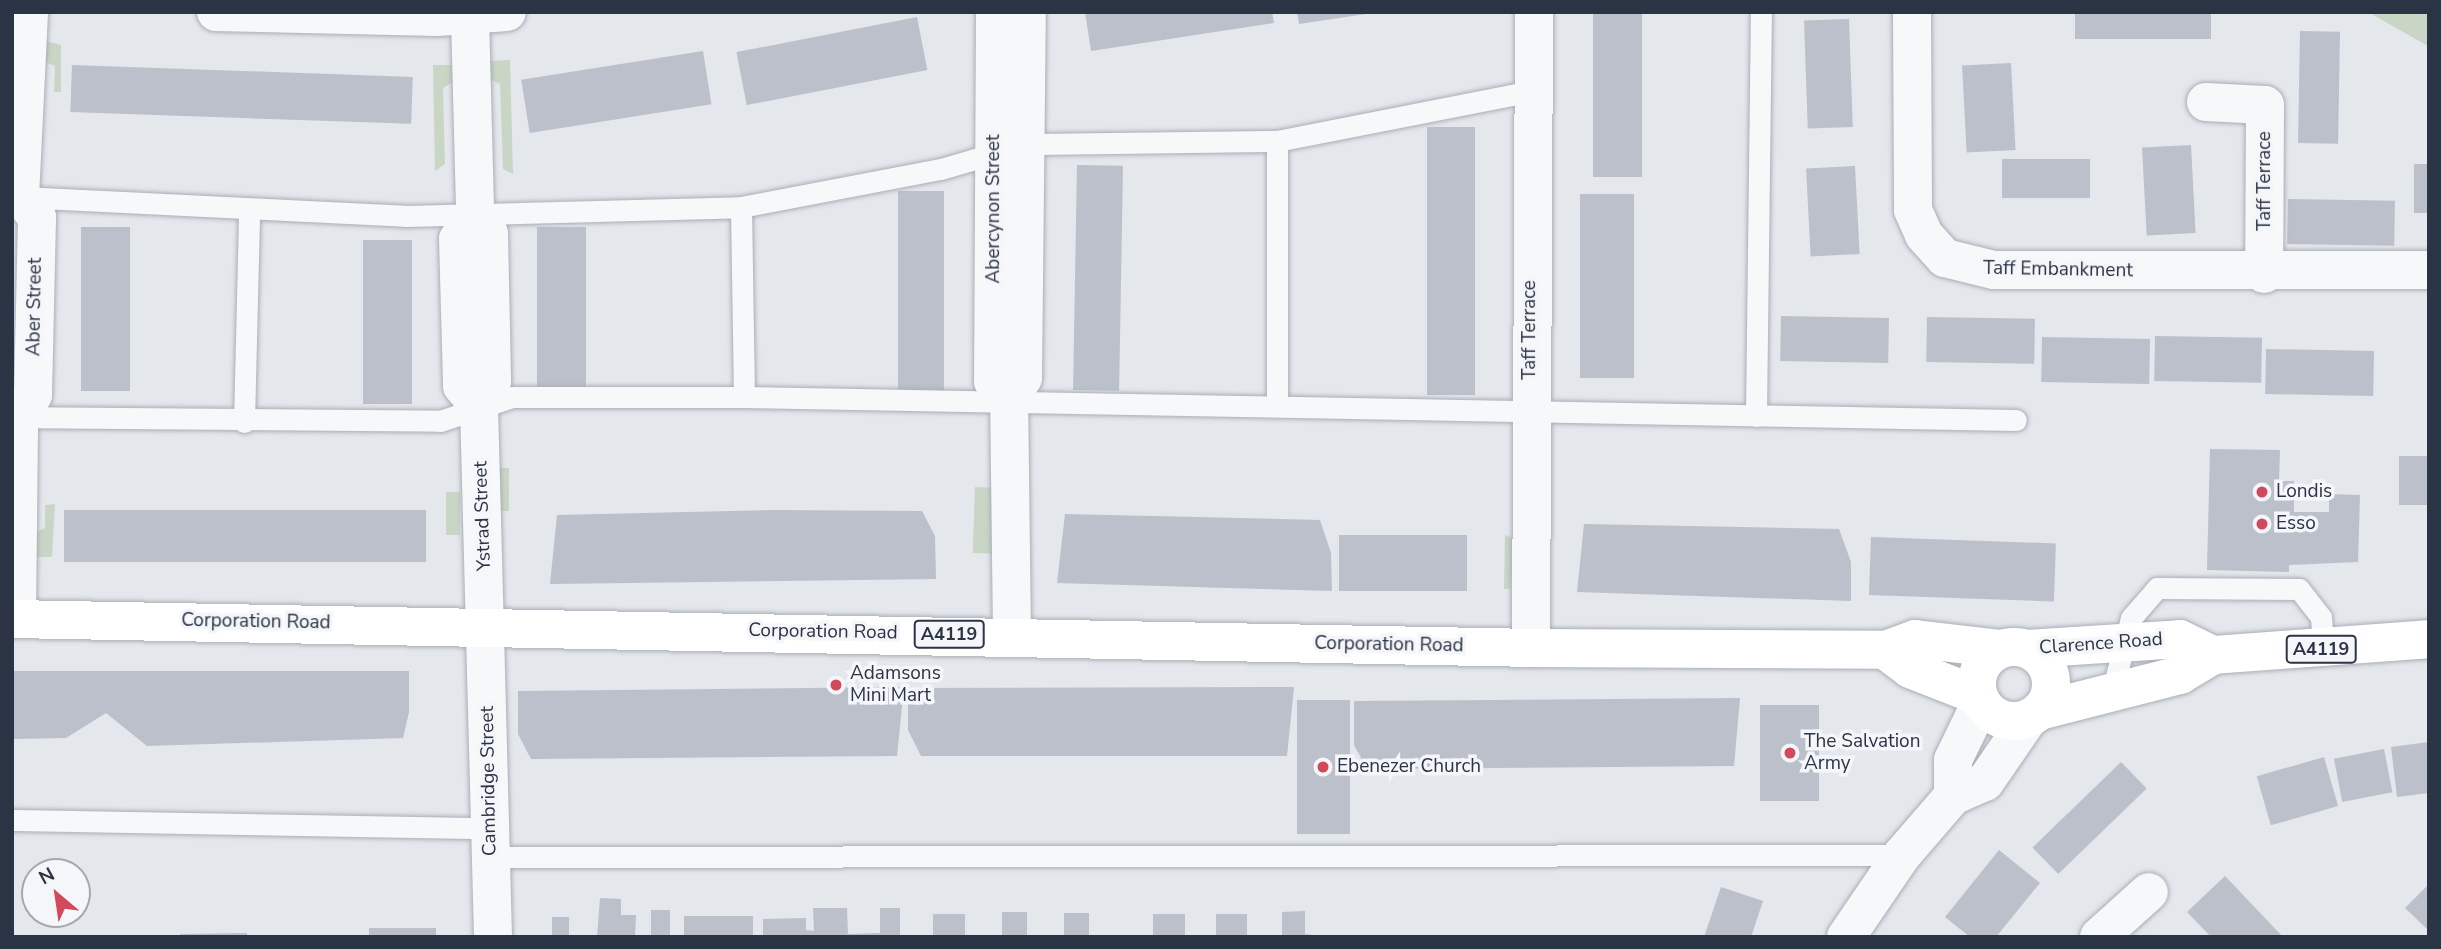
<!DOCTYPE html>
<style>
body{margin:0}
#map{position:relative;width:2441px;height:949px;overflow:hidden;background:#e4e7ec;font-family:"Nunito Sans",sans-serif}
div>[style]{position:absolute}
.green>*{inset:0;background:#c9d6c5;transform-origin:0 0}
.building>*{inset:0;background:#bbc0ca;transform-origin:0 0}
.roads{filter:drop-shadow(0 0 2px #a9aeb7) drop-shadow(0 0 2px #a9aeb7)}
.lane>*{height:21px;margin:-10.5px;padding:0 10.5px;transform-origin:10.5px;border-radius:10.5px;background:#f7f8fa}
.street>*{height:38px;margin:-19px;padding:0 19px;transform-origin:19px;border-radius:19px;background:#f7f8fa}
.primary>*{height:38px;margin:-19px;padding:0 19px;transform-origin:19px;border-radius:19px;background:#fff}
.primary>.ring{margin:-19px;padding:0;box-sizing:content-box;background:none;border:38px solid #fff;border-radius:50%}
.dots>*{width:19px;height:19px;translate:-50% -50%;box-sizing:border-box;border:4px solid #f4f6f9;border-radius:50%}
span{translate:-50% -50%;white-space:nowrap;text-align:center;line-height:1.15;-webkit-text-stroke:7px #f4f6f9;paint-order:stroke}
.shield-label span{padding:2px 5px;background:#f4f6f9;border:2px solid;border-radius:5px;-webkit-text-stroke-width:0}
.shield-label{font-size:18px;color:#2b3445;font-weight:700}
.street-label{font-size:19px;color:#2b3445}
.poi-label{font-size:19px;color:#2b3445}
.left{translate:0 -50%;text-align:left}
.frame{position:absolute;inset:0;border:14px solid #2b3445;pointer-events:none}
.north{position:absolute;left:21px;top:858px;width:70px;height:70px;box-sizing:border-box;background:#f4f6f9;border:2px solid #a4a8b1;border-radius:50%;rotate:331deg;font-size:19px;font-weight:700;line-height:28px;text-align:center;color:#2b3445}
.north::after{content:'';display:block;margin:auto;width:24px;height:32px;background:#d1495b;clip-path:polygon(50% 0,100% 100%,50% 72%,0 100%)}
</style>
<div id="map">
<div class="green">
<i style="clip-path:polygon(2368px 12px,2429px 12px,2429px 46px,2428px 46px)"></i>
<i style="clip-path:polygon(42px 40px,61px 45px,61px 92px,54px 92px,55px 66px,41px 60px)"></i>
<i style="clip-path:polygon(510px 60px,513px 174px,503px 169px,500px 84px,487px 78px,488px 61px)"></i>
<i style="clip-path:polygon(433px 65px,455px 65px,455px 81px,443px 88px,445px 164px,435px 171px)"></i>
<i style="left:494px;top:468px;width:15px;height:43px"></i>
<i style="left:975px;top:487px;width:26px;height:66px;rotate:2deg"></i>
<i style="left:446px;top:492px;width:14px;height:43px"></i>
<i style="clip-path:polygon(55px 504px,52px 557px,31px 557px,32px 534px,45px 528px,45px 505px)"></i>
<i style="clip-path:polygon(1505px 535px,1516px 539px,1510px 589px,1504px 589px)"></i>
</div>
<div class="building">
<i style="clip-path:polygon(1085px 12px,1272px 12px,1274px 23px,1091px 51px)"></i>
<i style="clip-path:polygon(1297px 12px,1366px 12px,1366px 14px,1299px 24px)"></i>
<i style="left:1593px;top:12px;width:49px;height:165px"></i>
<i style="left:2075px;top:12px;width:136px;height:27px"></i>
<i style="left:917px;top:17px;width:54px;height:184px;rotate:79deg"></i>
<i style="left:1849px;top:19px;width:108px;height:45px;rotate:88deg"></i>
<i style="left:2300px;top:31px;width:40px;height:112px;rotate:1deg"></i>
<i style="left:703px;top:51px;width:54px;height:184px;rotate:81deg"></i>
<i style="left:2011px;top:63px;width:87px;height:49px;rotate:87deg"></i>
<i style="left:72px;top:65px;width:341px;height:47px;rotate:2deg"></i>
<i style="left:1427px;top:127px;width:48px;height:268px"></i>
<i style="left:2191px;top:145px;width:88px;height:49px;rotate:87deg"></i>
<i style="left:2090px;top:159px;width:39px;height:88px;rotate:90deg"></i>
<i style="left:2414px;top:164px;width:15px;height:49px"></i>
<i style="left:1077px;top:165px;width:46px;height:225px;rotate:1deg"></i>
<i style="left:1855px;top:166px;width:88px;height:49px;rotate:87deg"></i>
<i style="left:898px;top:191px;width:46px;height:205px"></i>
<i style="left:1580px;top:194px;width:54px;height:184px"></i>
<i style="left:2288px;top:199px;width:107px;height:45px;rotate:1deg"></i>
<i style="left:81px;top:227px;width:49px;height:164px"></i>
<i style="left:537px;top:227px;width:49px;height:163px"></i>
<i style="left:412px;top:240px;width:164px;height:49px;rotate:90deg"></i>
<i style="left:1781px;top:316px;width:108px;height:45px;rotate:1deg"></i>
<i style="left:1927px;top:317px;width:108px;height:45px;rotate:1deg"></i>
<i style="left:2155px;top:336px;width:107px;height:45px;rotate:1deg"></i>
<i style="left:2042px;top:337px;width:108px;height:45px;rotate:1deg"></i>
<i style="left:2266px;top:349px;width:108px;height:45px;rotate:1deg"></i>
<i style="clip-path:polygon(2210px 449px,2280px 450px,2279px 481px,2294px 481px,2294px 512px,2329px 512px,2329px 494px,2360px 495px,2358px 562px,2289px 565px,2289px 572px,2207px 570px)"></i>
<i style="left:2429px;top:456px;width:49px;height:30px;rotate:90deg"></i>
<i style="left:64px;top:510px;width:362px;height:52px"></i>
<i style="clip-path:polygon(774px 510px,922px 511px,935px 536px,936px 579px,550px 584px,557px 515px)"></i>
<i style="clip-path:polygon(1065px 514px,1320px 520px,1331px 553px,1332px 591px,1057px 583px)"></i>
<i style="clip-path:polygon(1584px 524px,1839px 529px,1851px 562px,1851px 601px,1577px 592px)"></i>
<i style="left:1339px;top:535px;width:128px;height:56px"></i>
<i style="left:1871px;top:537px;width:185px;height:58px;rotate:2deg"></i>
<i style="clip-path:polygon(12px 671px,409px 671px,409px 712px,403px 738px,147px 746px,106px 713px,66px 738px,12px 739px)"></i>
<i style="clip-path:polygon(904px 687px,897px 756px,531px 759px,518px 734px,518px 691px)"></i>
<i style="clip-path:polygon(1294px 687px,1287px 756px,921px 756px,908px 730px,908px 688px)"></i>
<i style="clip-path:polygon(1740px 698px,1734px 766px,1367px 769px,1354px 745px,1354px 701px)"></i>
<i style="left:1297px;top:700px;width:53px;height:134px"></i>
<i style="left:1760px;top:705px;width:59px;height:96px"></i>
<i style="clip-path:polygon(2429px 742px,2429px 793px,2397px 797px,2391px 747px)"></i>
<i style="left:2384px;top:749px;width:44px;height:51px;rotate:79deg"></i>
<i style="left:2324px;top:757px;width:51px;height:70px;rotate:74deg"></i>
<i style="left:2121px;top:762px;width:37px;height:123px;rotate:46deg"></i>
<i style="clip-path:polygon(1999px 850px,2040px 883px,1996px 937px,1970px 937px,1945px 917px)"></i>
<i style="clip-path:polygon(2225px 876px,2283px 937px,2211px 937px,2187px 912px)"></i>
<i style="clip-path:polygon(2429px 884px,2429px 931px,2405px 908px)"></i>
<i style="clip-path:polygon(1721px 887px,1763px 901px,1751px 937px,1704px 937px)"></i>
<i style="clip-path:polygon(600px 898px,621px 899px,621px 915px,636px 915px,635px 937px,597px 937px)"></i>
<i style="clip-path:polygon(813px 908px,847px 908px,848px 934px,880px 933px,880px 908px,900px 908px,900px 937px,763px 937px,763px 919px,806px 918px,806px 930px,814px 931px)"></i>
<i style="left:651px;top:910px;width:19px;height:27px"></i>
<i style="clip-path:polygon(1305px 911px,1305px 934px,1328px 937px,1282px 937px,1282px 912px)"></i>
<i style="left:1002px;top:912px;width:25px;height:25px"></i>
<i style="left:1064px;top:913px;width:25px;height:24px"></i>
<i style="left:933px;top:914px;width:32px;height:23px"></i>
<i style="left:1153px;top:914px;width:32px;height:23px"></i>
<i style="left:1216px;top:914px;width:31px;height:23px"></i>
<i style="left:684px;top:916px;width:69px;height:21px"></i>
<i style="left:552px;top:917px;width:17px;height:20px"></i>
<i style="left:436px;top:928px;width:9px;height:67px;rotate:90deg"></i>
<i style="clip-path:polygon(247px 933px,247px 937px,180px 937px,180px 934px)"></i>
</div>
<div class="roads">
<div class="lane">
<i style="left:21px;top:197px;width:384px;rotate:2.8deg"></i>
<i style="left:405px;top:216px;width:336px;rotate:-1.5deg"></i>
<i style="left:741px;top:207px;width:204px;rotate:-10.8deg"></i>
<i style="left:941px;top:169px;width:89px;rotate:-16.4deg"></i>
<i style="left:1026px;top:144px;width:251px;rotate:-0.7deg"></i>
<i style="left:1277px;top:141px;width:259px;rotate:-11.1deg"></i>
<i style="left:741px;top:207px;width:190px;rotate:89.1deg"></i>
<i style="left:1277px;top:406px;width:265px;rotate:-90deg"></i>
<i style="left:1756px;top:416px;width:404px;rotate:-89.3deg"></i>
<i style="left:14px;top:417px;width:426px;rotate:0.5deg"></i>
<i style="left:440px;top:421px;width:76px;rotate:-18.4deg"></i>
<i style="left:512px;top:397px;width:232px"></i>
<i style="left:744px;top:397px;width:1272px;rotate:1.04deg"></i>
<i style="left:244px;top:422px;width:210px;rotate:-88.6deg"></i>
<i style="left:2113px;top:688px;width:72px;rotate:-75.6deg"></i>
<i style="left:2131px;top:618px;width:40px;rotate:-49deg"></i>
<i style="left:2157px;top:588px;width:142px;rotate:0.4deg"></i>
<i style="left:2299px;top:589px;width:36px;rotate:52deg"></i>
<i style="left:2321px;top:617px;width:31px;rotate:86deg"></i>
<i style="left:12px;top:820px;width:478px;rotate:1deg"></i>
<i style="left:490px;top:857px;width:1412px;rotate:-0.08deg"></i>
</div>
<div class="street">
<i style="left:216px;top:12px;width:221px;rotate:1.3deg"></i>
<i style="left:437px;top:17px;width:70px;rotate:-4.1deg"></i>
<i style="left:995px;top:12px;width:369px;rotate:90.3deg"></i>
<i style="left:993px;top:381px;width:26px;rotate:51deg"></i>
<i style="left:1912px;top:12px;width:198px;rotate:89.7deg"></i>
<i style="left:1913px;top:210px;width:27px;rotate:66deg"></i>
<i style="left:1924px;top:235px;width:31px;rotate:48deg"></i>
<i style="left:1945px;top:258px;width:50px;rotate:13.8deg"></i>
<i style="left:1994px;top:270px;width:435px"></i>
<i style="left:470px;top:17px;width:196px;rotate:88.5deg"></i>
<i style="left:475px;top:213px;width:25px;rotate:56deg"></i>
<i style="left:489px;top:234px;width:147px;rotate:88.8deg"></i>
<i style="left:492px;top:381px;width:28px;rotate:117deg"></i>
<i style="left:479px;top:406px;width:531px;rotate:88.49deg"></i>
<i style="left:2206px;top:102px;width:59px;rotate:2.9deg"></i>
<i style="left:2265px;top:105px;width:169px;rotate:90.3deg"></i>
<i style="left:475px;top:213px;width:31px;rotate:123deg"></i>
<i style="left:458px;top:239px;width:147px;rotate:88.4deg"></i>
<i style="left:462px;top:386px;width:26px;rotate:50deg"></i>
<i style="left:17px;top:619px;width:201px;rotate:-89.4deg"></i>
<i style="left:19px;top:418px;width:27px;rotate:-59deg"></i>
<i style="left:33px;top:395px;width:178px;rotate:-88.7deg"></i>
<i style="left:37px;top:217px;width:26px;rotate:-130deg"></i>
<i style="left:20px;top:197px;width:185px;rotate:-87.2deg"></i>
<i style="left:1012px;top:636px;width:235px;rotate:-90.7deg"></i>
<i style="left:1009px;top:401px;width:27px;rotate:-59deg"></i>
<i style="left:1023px;top:378px;width:366px;rotate:-89.4deg"></i>
<i style="left:1531px;top:648px;width:636px;rotate:-89.73deg"></i>
<i style="left:1953px;top:796px;width:36px;rotate:-90deg"></i>
<i style="left:1953px;top:760px;width:64px;rotate:-64.2deg"></i>
<i style="left:1846px;top:937px;width:99px;rotate:-55.7deg"></i>
<i style="left:1902px;top:855px;width:78px;rotate:-49.2deg"></i>
<i style="left:1953px;top:796px;width:35px;rotate:-24deg"></i>
<i style="left:1985px;top:782px;width:78px;rotate:-55.5deg"></i>
<i style="left:2099px;top:937px;width:67px;rotate:-42deg"></i>
</div>
<div class="primary">
<i style="left:12px;top:619px;width:1519px;rotate:1.09deg"></i>
<i style="left:1531px;top:648px;width:354px;rotate:0.3deg"></i>
<i style="left:1885px;top:650px;width:32px;rotate:-20deg"></i>
<i style="left:1915px;top:639px;width:87px;rotate:6.6deg"></i>
<i class="ring" style="left:1977px;top:647px;width:36px;height:36px"></i>
<i style="left:2027px;top:649px;width:153px;rotate:-3.7deg"></i>
<i style="left:2180px;top:639px;width:37px;rotate:26deg"></i>
<i style="left:1885px;top:650px;width:31px;rotate:37deg"></i>
<i style="left:1910px;top:669px;width:74px;rotate:21.4deg"></i>
<i style="left:2039px;top:711px;width:146px;rotate:-14.3deg"></i>
<i style="left:2180px;top:675px;width:39px;rotate:-31deg"></i>
<i style="left:2213px;top:655px;width:217px;rotate:-4.2deg"></i>
</div>
</div>
<div class="dots">
<i style="left:2262px;top:492px;background:#d1495b"></i>
<i style="left:2262px;top:524px;background:#d1495b"></i>
<i style="left:836px;top:685px;background:#d1495b"></i>
<i style="left:1790px;top:753px;background:#d1495b"></i>
<i style="left:1323px;top:767px;background:#d1495b"></i>
</div>
<div class="shield-label">
<span style="left:949px;top:634px">A4119</span>
<span style="left:2321px;top:649px">A4119</span>
</div>
<div class="street-label">
<span style="left:2265px;top:181px;rotate:-90deg">Taff Terrace</span>
<span style="left:994px;top:209px;rotate:-90deg">Abercynon Street</span>
<span style="left:2058px;top:270px;rotate:1deg">Taff Embankment</span>
<span style="left:35px;top:307px;rotate:-89deg">Aber Street</span>
<span style="left:1530px;top:330px;rotate:-90deg">Taff Terrace</span>
<span style="left:483px;top:516px;rotate:-92deg">Ystrad Street</span>
<span style="left:256px;top:622px;rotate:1deg">Corporation Road</span>
<span style="left:823px;top:632px;rotate:1deg">Corporation Road</span>
<span style="left:2101px;top:644px;rotate:-4deg">Clarence Road</span>
<span style="left:1389px;top:645px;rotate:1deg">Corporation Road</span>
<span style="left:489px;top:781px;rotate:-91deg">Cambridge Street</span>
</div>
<div class="poi-label">
<span class="left" style="left:2276px;top:492px">Londis</span>
<span class="left" style="left:2276px;top:524px">Esso</span>
<span class="left" style="left:850px;top:685px">Adamsons<br>Mini Mart</span>
<span class="left" style="left:1804px;top:753px">The Salvation<br>Army</span>
<span class="left" style="left:1337px;top:767px">Ebenezer Church</span>
</div>
<div class="frame"></div>
<div class="north">N</div>
</div>
